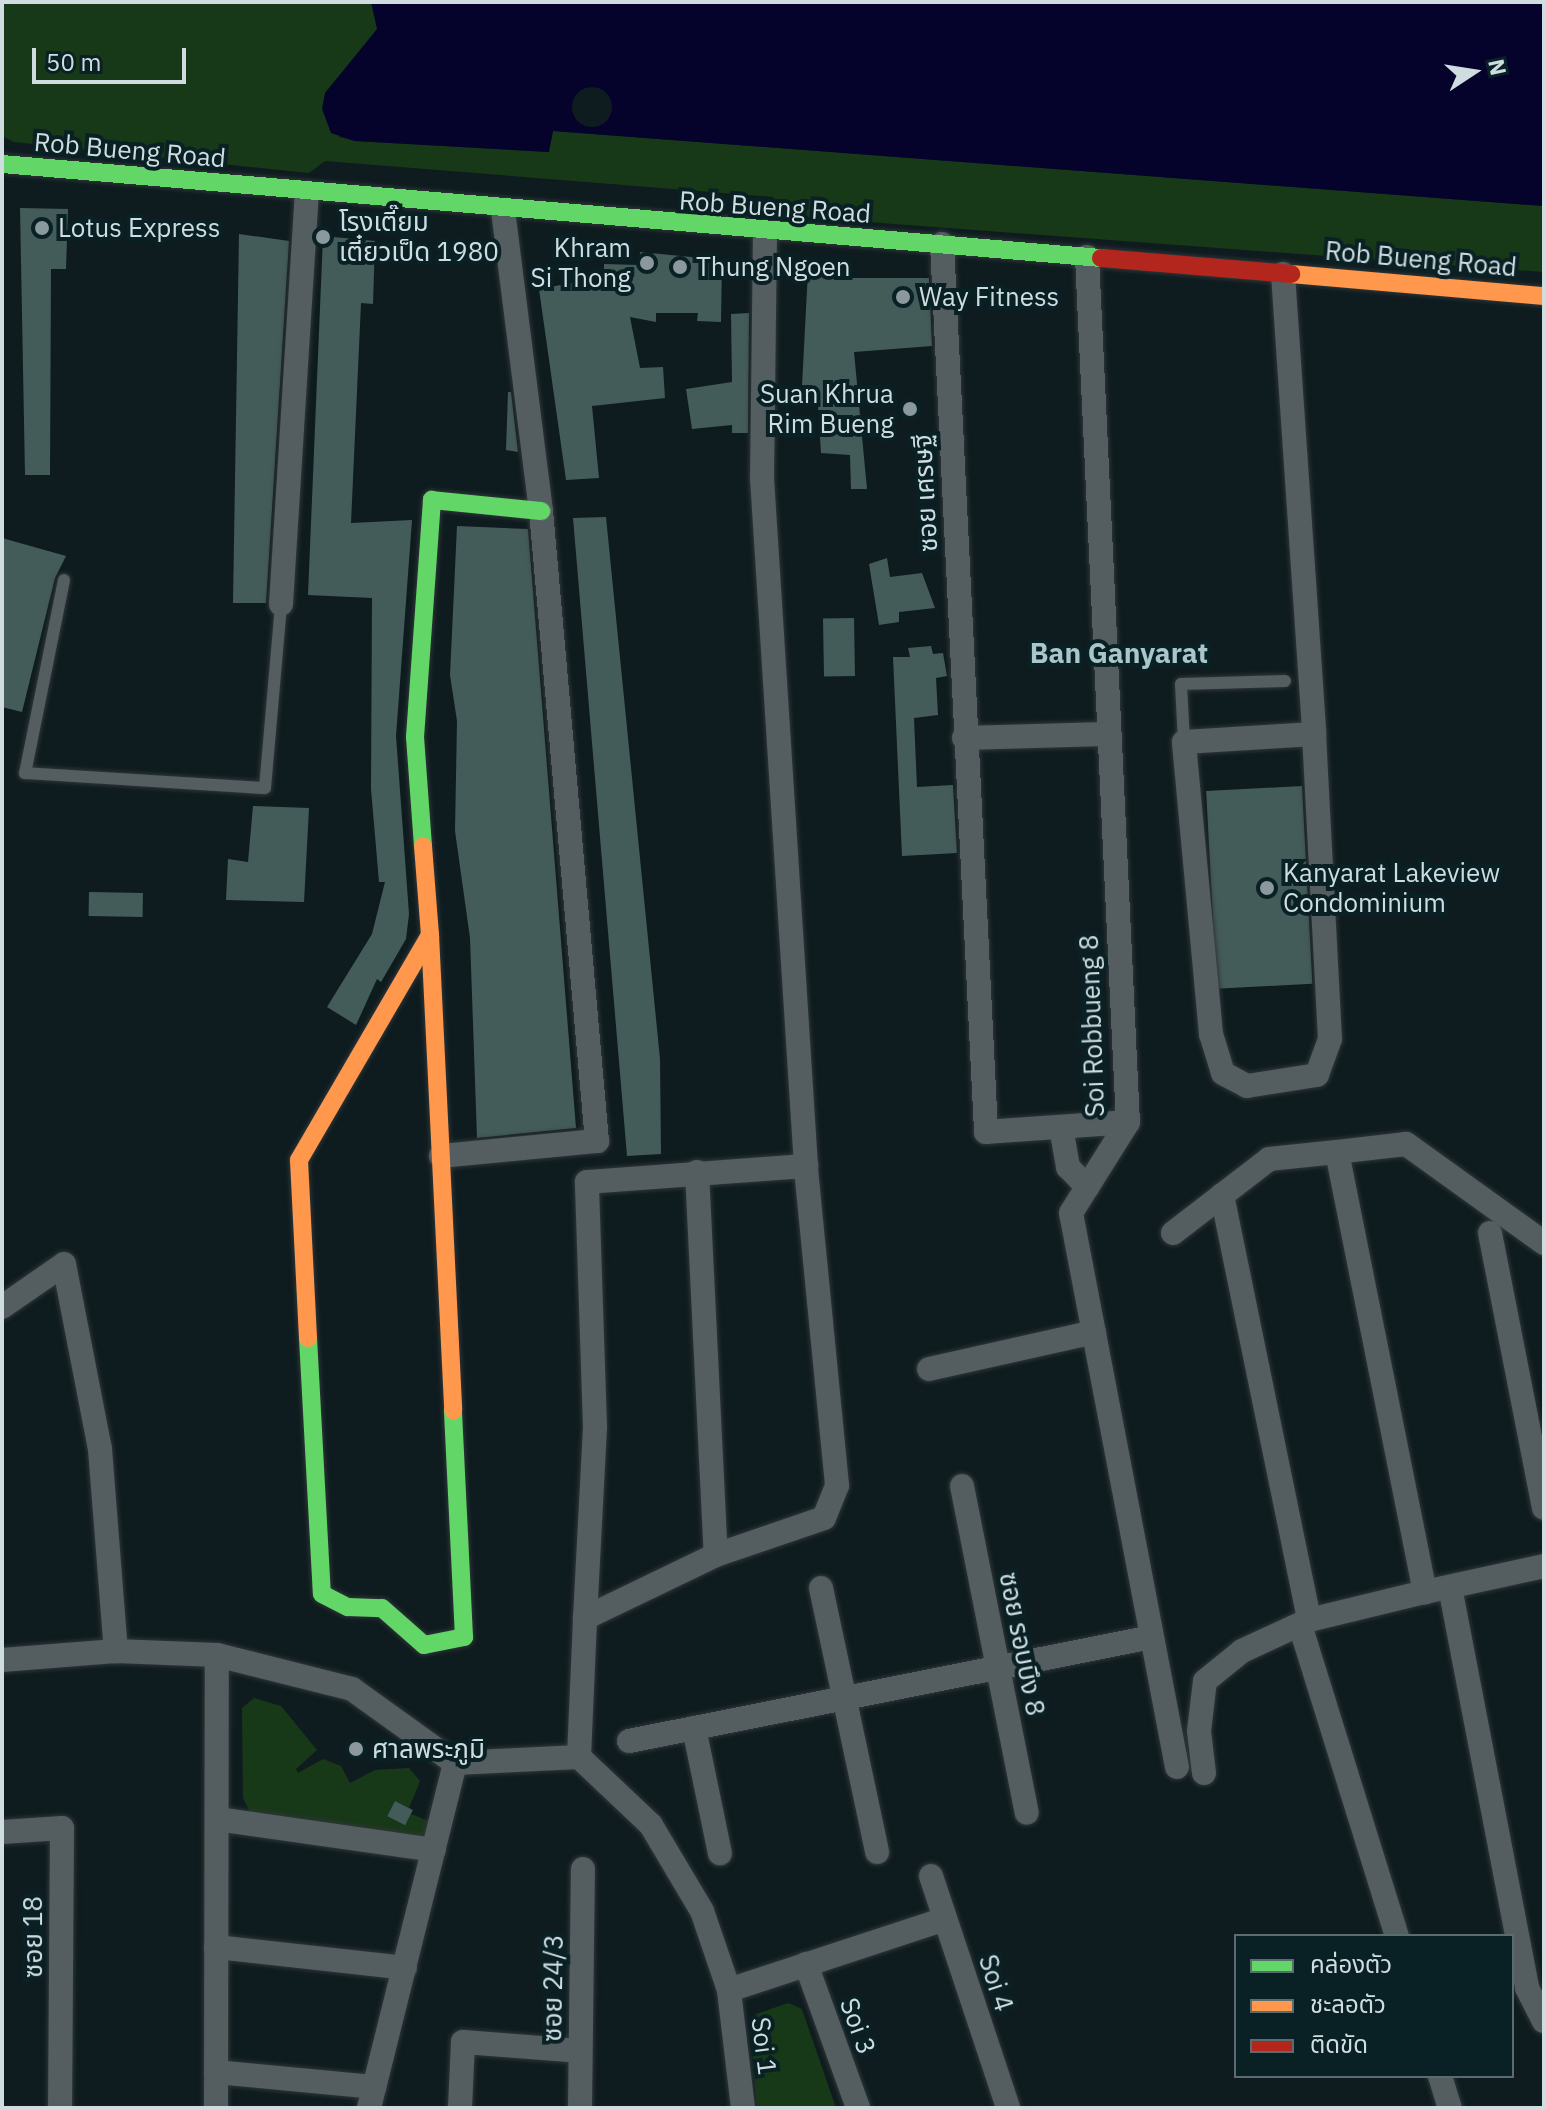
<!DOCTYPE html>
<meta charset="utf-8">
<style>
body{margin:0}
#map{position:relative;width:1546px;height:2110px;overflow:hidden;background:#0f1c1f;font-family:"IBM Plex Sans","Noto Sans Thai",sans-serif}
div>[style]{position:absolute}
.green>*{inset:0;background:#183918}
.water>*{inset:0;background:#05032c}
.pier>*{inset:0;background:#0f1c1f}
.round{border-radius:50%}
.building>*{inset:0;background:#445c59;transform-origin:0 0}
.roads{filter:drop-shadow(0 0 2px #2e3638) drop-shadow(0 0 2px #2e3638)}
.lane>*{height:12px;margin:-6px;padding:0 6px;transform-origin:6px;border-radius:6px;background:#545d5f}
.street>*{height:24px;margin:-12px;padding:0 12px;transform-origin:12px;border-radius:12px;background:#545d5f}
.fast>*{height:18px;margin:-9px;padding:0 9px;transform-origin:9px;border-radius:9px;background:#63d668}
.slow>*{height:18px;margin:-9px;padding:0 9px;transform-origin:9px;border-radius:9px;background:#ff974d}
.jam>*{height:18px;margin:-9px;padding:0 9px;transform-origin:9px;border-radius:9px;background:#b3261e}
.dots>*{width:22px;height:22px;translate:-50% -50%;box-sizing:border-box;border:4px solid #092125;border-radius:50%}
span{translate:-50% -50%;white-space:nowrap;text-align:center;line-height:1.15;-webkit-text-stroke:8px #092125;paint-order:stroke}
.street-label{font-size:26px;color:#d0dde0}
.poi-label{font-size:26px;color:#d0dde0}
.left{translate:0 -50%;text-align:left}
.right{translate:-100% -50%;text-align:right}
.neighbourhood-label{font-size:28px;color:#abc6cb;font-weight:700}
.frame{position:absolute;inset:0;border:4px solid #d0dde0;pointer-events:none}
.legend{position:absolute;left:1234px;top:1934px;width:280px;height:144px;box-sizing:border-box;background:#092125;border:2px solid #596c70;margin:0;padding:10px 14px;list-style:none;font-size:24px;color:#d0dde0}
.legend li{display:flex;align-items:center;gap:16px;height:40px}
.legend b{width:40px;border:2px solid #596c70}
.north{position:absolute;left:1434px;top:32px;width:80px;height:80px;-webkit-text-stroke:6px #092125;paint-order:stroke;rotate:78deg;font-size:22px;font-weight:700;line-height:32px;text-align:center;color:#d0dde0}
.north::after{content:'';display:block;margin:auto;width:28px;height:36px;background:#d0dde0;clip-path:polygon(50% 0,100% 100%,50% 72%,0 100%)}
.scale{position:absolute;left:32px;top:48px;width:154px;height:36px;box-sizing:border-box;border:4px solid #d0dde0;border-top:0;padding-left:10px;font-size:24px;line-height:28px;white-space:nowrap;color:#d0dde0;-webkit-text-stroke:6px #092125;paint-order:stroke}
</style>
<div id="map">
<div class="green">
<i style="clip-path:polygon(2px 2px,371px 2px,378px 29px,325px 93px,339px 137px,355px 141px,548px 152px,553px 131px,1544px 206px,1544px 272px,786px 216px,773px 197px,325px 161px,309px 173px,14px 142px,2px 136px)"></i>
<i style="clip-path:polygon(254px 1698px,281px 1706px,317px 1750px,296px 1769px,298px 1773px,323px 1759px,341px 1766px,350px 1783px,375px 1770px,409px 1768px,420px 1781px,409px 1808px,395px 1801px,388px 1817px,405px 1825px,411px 1814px,429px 1821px,425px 1836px,252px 1816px,243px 1798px,242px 1708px)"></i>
<i style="clip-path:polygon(788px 2003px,802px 2009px,836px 2108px,757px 2108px,750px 2024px,756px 2014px)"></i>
</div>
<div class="water">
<i style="clip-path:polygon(371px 2px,1544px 2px,1544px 206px,553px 131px,549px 152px,355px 141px,331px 133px,322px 109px,325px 93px,377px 29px)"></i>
</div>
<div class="pier">
<i class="round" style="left:572px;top:87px;width:40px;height:40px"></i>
</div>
<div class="building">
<i style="clip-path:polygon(20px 208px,68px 209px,66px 269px,51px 269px,50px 475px,25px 475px)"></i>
<i style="clip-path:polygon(239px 234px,289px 241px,266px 603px,233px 603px)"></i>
<i style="clip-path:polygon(323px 236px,375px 241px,373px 304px,361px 303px,351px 523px,412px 520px,396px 736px,409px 914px,406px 939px,381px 982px,377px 979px,356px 1025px,327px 1007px,372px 934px,385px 882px,379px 882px,371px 789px,372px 598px,308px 595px)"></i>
<i style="clip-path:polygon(640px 252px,722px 260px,721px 322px,697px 321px,698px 313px,656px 313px,656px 322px,630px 317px,640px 368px,663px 367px,665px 398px,592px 406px,599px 478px,566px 480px,539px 289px,604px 277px,604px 264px,639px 265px)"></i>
<i style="clip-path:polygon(808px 270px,840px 278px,929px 278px,932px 346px,854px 352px,867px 489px,851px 489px,850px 455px,821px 453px,818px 406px,801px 405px)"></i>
<i style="clip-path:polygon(749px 313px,748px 433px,732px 433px,732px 425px,692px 429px,686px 389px,732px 382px,731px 314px)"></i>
<i style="clip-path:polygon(508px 392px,511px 392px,518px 452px,506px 450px)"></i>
<i style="clip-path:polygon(606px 517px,660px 1059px,661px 1154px,627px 1156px,573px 518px)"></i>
<i style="clip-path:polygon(457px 526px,528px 529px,576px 1128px,477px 1138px,470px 938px,455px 831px,457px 721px,450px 675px)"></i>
<i style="clip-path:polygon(2px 538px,66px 556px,55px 578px,22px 712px,2px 707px)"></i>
<i style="clip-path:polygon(887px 558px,890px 577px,922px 573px,935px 608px,899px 612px,899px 622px,879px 625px,869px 564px)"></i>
<i style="left:854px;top:618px;width:58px;height:31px;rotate:89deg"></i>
<i style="clip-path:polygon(931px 646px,933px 654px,943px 653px,947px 676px,936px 678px,938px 715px,914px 718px,917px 787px,953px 785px,957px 853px,902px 856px,893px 657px,910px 657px,908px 648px)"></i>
<i style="left:1302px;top:786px;width:198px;height:96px;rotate:87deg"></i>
<i style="clip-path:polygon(253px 806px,309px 808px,304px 902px,226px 900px,228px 859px,248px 862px)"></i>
<i style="left:89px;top:892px;width:54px;height:24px;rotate:1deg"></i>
<i style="left:395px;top:1801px;width:20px;height:17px;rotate:27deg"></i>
</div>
<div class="roads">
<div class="lane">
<i style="left:64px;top:580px;width:197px;rotate:101.4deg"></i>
<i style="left:25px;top:773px;width:240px;rotate:3.6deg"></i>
<i style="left:265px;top:788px;width:185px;rotate:-85deg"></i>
<i style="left:1184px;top:742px;width:58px;rotate:-93deg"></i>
<i style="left:1181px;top:684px;width:104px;rotate:-1.7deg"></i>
</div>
<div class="street">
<i style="left:942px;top:244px;width:889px;rotate:87.16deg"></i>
<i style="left:986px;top:1132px;width:142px;rotate:-4deg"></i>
<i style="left:1087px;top:257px;width:866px;rotate:87.29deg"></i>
<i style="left:1128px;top:1122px;width:107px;rotate:122.1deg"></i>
<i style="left:1071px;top:1213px;width:564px;rotate:79.17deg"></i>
<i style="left:1283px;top:274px;width:461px;rotate:86.1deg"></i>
<i style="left:1314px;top:734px;width:305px;rotate:87deg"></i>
<i style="left:1330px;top:1039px;width:38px;rotate:110deg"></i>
<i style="left:1317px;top:1075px;width:71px;rotate:171.1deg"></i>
<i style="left:1247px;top:1086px;width:27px;rotate:-152deg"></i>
<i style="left:1223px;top:1073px;width:41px;rotate:-107.1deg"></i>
<i style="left:1211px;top:1034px;width:293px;rotate:-95.3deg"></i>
<i style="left:1184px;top:742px;width:130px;rotate:-3.5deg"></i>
<i style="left:281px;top:604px;width:412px;rotate:-86.4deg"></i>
<i style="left:964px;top:738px;width:141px;rotate:-1.6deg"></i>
<i style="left:1061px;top:1127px;width:41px;rotate:80.1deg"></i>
<i style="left:1068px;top:1167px;width:28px;rotate:46deg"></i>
<i style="left:441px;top:1156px;width:157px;rotate:-5.5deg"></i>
<i style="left:597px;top:1141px;width:632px;rotate:-95.08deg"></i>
<i style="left:541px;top:511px;width:303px;rotate:-97.2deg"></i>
<i style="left:697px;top:1172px;width:383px;rotate:87.2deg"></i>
<i style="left:1222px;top:1195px;width:434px;rotate:78.4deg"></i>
<i style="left:1173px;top:1233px;width:121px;rotate:-37.6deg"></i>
<i style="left:1269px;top:1159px;width:68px;rotate:-5.9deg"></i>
<i style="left:1490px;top:1233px;width:280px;rotate:78.9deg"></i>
<i style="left:1544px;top:1243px;width:170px;rotate:-144.3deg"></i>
<i style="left:1406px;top:1144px;width:69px;rotate:173.4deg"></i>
<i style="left:1337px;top:1152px;width:449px;rotate:78.7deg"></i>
<i style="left:1425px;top:1592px;width:122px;rotate:-12.3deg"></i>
<i style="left:2px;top:1307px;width:75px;rotate:-34.7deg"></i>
<i style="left:64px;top:1264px;width:188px;rotate:79deg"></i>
<i style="left:100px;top:1449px;width:203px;rotate:85.5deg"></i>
<i style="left:929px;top:1369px;width:169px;rotate:-12.6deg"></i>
<i style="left:962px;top:1486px;width:333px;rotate:78.8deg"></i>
<i style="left:1450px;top:1587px;width:408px;rotate:79.1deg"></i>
<i style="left:1527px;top:1988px;width:37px;rotate:63deg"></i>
<i style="left:821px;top:1588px;width:270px;rotate:78deg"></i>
<i style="left:585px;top:1618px;width:191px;rotate:-87deg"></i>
<i style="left:595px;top:1427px;width:245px;rotate:-91.9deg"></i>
<i style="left:587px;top:1182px;width:220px;rotate:-4.2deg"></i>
<i style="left:1300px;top:1625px;width:326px;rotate:72.7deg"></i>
<i style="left:2px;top:1660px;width:114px;rotate:-4.5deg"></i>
<i style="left:116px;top:1651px;width:101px;rotate:2.3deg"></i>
<i style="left:217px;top:1655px;width:139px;rotate:14.1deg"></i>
<i style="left:352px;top:1689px;width:127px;rotate:35.7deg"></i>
<i style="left:455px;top:1763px;width:124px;rotate:-2.8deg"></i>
<i style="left:694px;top:1728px;width:128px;rotate:78.3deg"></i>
<i style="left:629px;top:1741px;width:533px;rotate:-11.25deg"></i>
<i style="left:1204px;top:1773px;width:42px;rotate:-96.8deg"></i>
<i style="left:1199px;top:1731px;width:50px;rotate:-83.2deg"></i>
<i style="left:1205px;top:1681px;width:48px;rotate:-39deg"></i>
<i style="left:1242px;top:1651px;width:74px;rotate:-24.8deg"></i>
<i style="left:1309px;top:1620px;width:119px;rotate:-13.6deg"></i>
<i style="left:217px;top:1819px;width:219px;rotate:8.1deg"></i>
<i style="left:2px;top:1832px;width:60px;rotate:-3.8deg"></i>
<i style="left:62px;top:1828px;width:280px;rotate:90.4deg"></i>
<i style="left:931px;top:1876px;width:244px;rotate:71.6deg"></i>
<i style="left:216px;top:1947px;width:190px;rotate:6.3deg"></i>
<i style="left:806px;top:1964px;width:153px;rotate:70.1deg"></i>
<i style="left:729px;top:1990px;width:227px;rotate:-18.2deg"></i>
<i style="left:216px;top:2072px;width:159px;rotate:5.4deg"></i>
<i style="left:1440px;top:2076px;width:34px;rotate:73deg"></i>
<i style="left:216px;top:2108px;width:453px;rotate:-89.9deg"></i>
<i style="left:369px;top:2108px;width:356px;rotate:-76deg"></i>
<i style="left:460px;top:2108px;width:66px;rotate:-87.4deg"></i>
<i style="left:463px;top:2042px;width:117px;rotate:4.4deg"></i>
<i style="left:580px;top:2108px;width:239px;rotate:-89.3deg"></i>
<i style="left:743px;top:2108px;width:119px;rotate:-96.8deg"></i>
<i style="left:729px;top:1990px;width:83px;rotate:-108.9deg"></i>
<i style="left:702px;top:1911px;width:100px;rotate:-120.7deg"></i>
<i style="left:651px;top:1825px;width:99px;rotate:-136.6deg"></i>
<i style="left:579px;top:1757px;width:139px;rotate:-87.5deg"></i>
<i style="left:585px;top:1618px;width:145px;rotate:-25.7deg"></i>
<i style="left:716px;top:1555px;width:114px;rotate:-18.9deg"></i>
<i style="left:824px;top:1518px;width:35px;rotate:-68deg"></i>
<i style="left:837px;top:1485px;width:321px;rotate:-95.6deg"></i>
<i style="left:806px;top:1166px;width:688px;rotate:-93.66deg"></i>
<i style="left:762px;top:479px;width:245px;rotate:-89.3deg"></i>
</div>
<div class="fast">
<i style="left:2px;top:164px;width:1103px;rotate:4.89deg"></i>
<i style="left:423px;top:846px;width:109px;rotate:-94.2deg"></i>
<i style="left:415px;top:737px;width:238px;rotate:-85.9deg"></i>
<i style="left:432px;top:500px;width:110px;rotate:5.8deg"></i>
<i style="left:308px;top:1338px;width:256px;rotate:86.9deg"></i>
<i style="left:322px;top:1594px;width:29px;rotate:27deg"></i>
<i style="left:348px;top:1607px;width:34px;rotate:2deg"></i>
<i style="left:382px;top:1608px;width:56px;rotate:41.4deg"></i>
<i style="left:424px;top:1645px;width:41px;rotate:-11.3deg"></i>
<i style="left:464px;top:1637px;width:227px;rotate:-92.8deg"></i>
</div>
<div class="slow">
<i style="left:1291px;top:274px;width:254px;rotate:5deg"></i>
<i style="left:430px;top:935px;width:476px;rotate:87.2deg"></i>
<i style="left:308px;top:1338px;width:178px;rotate:-92.9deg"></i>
<i style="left:299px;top:1160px;width:260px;rotate:-59.8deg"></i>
<i style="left:430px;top:935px;width:89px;rotate:-94.5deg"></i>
</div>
<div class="jam">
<i style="left:1101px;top:258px;width:191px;rotate:4.8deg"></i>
</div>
</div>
<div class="dots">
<i style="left:42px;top:228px;background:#8c999c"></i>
<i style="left:323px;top:237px;background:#8c999c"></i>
<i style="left:647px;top:263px;background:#8c999c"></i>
<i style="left:680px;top:267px;background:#8c999c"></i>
<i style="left:903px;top:297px;background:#8c999c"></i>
<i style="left:910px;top:409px;background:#8c999c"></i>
<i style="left:1267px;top:888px;background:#8c999c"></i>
<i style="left:356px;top:1749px;background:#8c999c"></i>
</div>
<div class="street-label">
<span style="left:130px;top:150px;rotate:5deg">Rob Bueng Road</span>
<span style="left:775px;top:207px;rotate:4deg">Rob Bueng Road</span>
<span style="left:1421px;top:259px;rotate:5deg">Rob Bueng Road</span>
<span style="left:925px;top:493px;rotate:-93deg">ซอย เศรษฐี</span>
<span style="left:1092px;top:1026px;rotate:-92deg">Soi Robbueng 8</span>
<span style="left:1022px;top:1644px;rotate:79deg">ซอย รอบบึง 8</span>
<span style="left:33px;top:1937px;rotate:-90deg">ซอย 18</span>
<span style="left:996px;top:1983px;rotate:72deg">Soi 4</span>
<span style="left:553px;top:1988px;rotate:-89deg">ซอย 24/3</span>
<span style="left:858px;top:2026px;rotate:70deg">Soi 3</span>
<span style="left:764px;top:2046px;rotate:83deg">Soi 1</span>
</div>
<div class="poi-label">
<span class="left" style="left:339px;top:237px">โรงเตี๊ยม<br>เตี๋ยวเป็ด 1980</span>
<span class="left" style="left:58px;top:228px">Lotus Express</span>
<span class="right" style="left:631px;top:263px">Khram<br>Si Thong</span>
<span class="left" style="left:696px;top:267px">Thung Ngoen</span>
<span class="left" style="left:919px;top:297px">Way Fitness</span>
<span class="right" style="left:894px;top:409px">Suan Khrua<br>Rim Bueng</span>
<span class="left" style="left:1283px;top:888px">Kanyarat Lakeview<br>Condominium</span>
<span class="left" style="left:372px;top:1749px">ศาลพระภูมิ</span>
</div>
<div class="neighbourhood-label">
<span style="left:1119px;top:653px">Ban Ganyarat</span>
</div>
<div class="frame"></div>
<ul class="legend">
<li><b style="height:10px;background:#63d668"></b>คล่องตัว</li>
<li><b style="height:10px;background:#ff974d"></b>ชะลอตัว</li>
<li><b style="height:10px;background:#b3261e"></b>ติดขัด</li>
</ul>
<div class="north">N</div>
<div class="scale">50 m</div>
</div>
